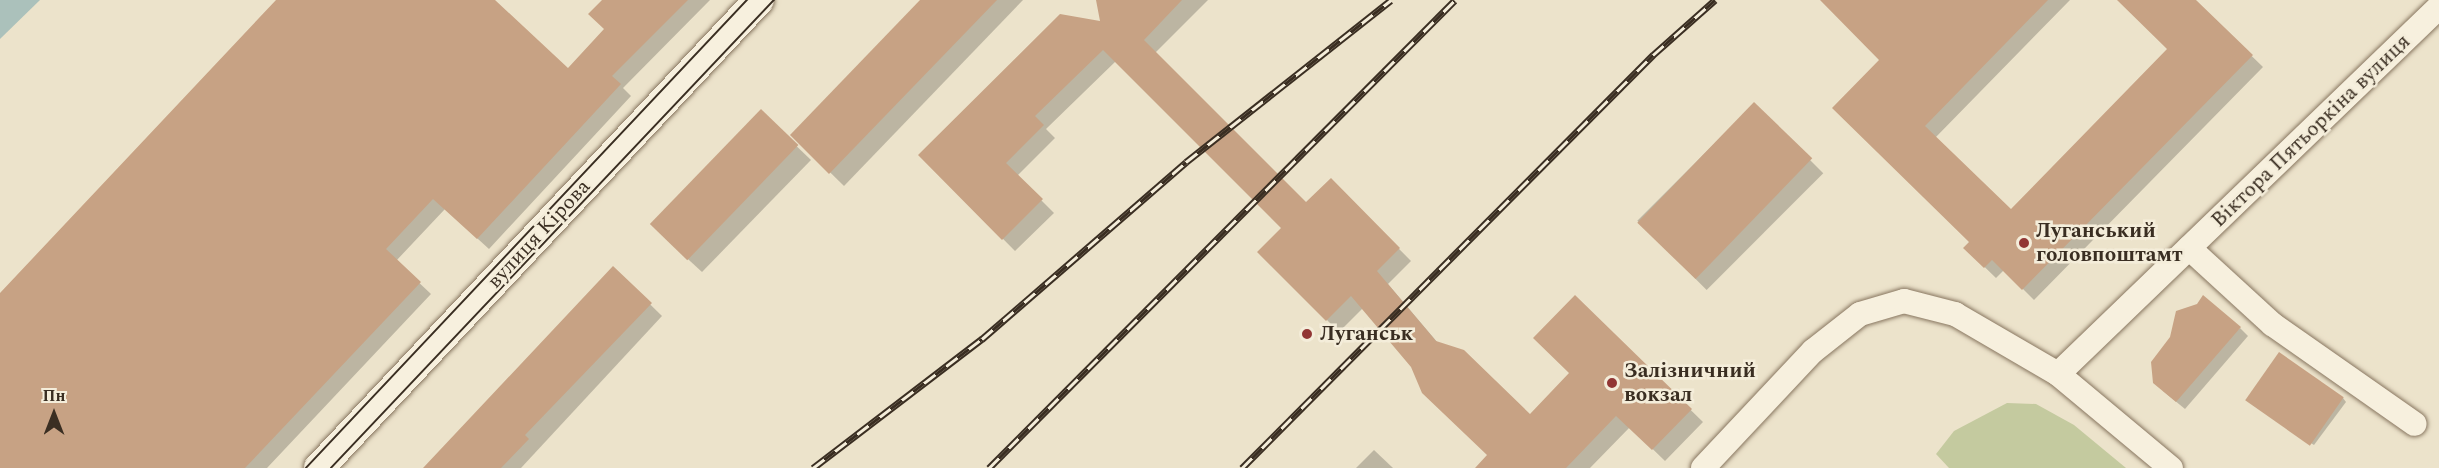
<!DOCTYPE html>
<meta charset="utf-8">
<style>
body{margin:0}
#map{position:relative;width:2439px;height:468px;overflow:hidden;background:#ece3cb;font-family:Spectral,serif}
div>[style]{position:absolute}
.green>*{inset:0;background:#c4ca9f}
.water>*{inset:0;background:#abc1bb}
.shadow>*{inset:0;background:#0003;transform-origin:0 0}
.building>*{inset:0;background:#c7a284;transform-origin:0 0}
.roads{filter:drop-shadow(0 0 2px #887660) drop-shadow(0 0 2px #887660)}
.minor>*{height:24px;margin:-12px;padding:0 12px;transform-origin:12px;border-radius:12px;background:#f7f0de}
.tertiary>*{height:30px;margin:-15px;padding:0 15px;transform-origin:15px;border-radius:15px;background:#f7f0de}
.tram>*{height:1.5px;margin:-0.75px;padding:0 0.75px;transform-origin:0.75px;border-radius:0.75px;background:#3a2e22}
.rail>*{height:7px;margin-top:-3.5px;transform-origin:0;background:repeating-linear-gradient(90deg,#f4edda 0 14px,#3a2e22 0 28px);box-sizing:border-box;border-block:2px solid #3a2e22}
.dots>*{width:16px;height:16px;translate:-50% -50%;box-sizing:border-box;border:3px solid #f4edda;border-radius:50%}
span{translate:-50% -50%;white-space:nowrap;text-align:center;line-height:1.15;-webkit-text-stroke:5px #f4edda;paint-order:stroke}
.street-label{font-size:21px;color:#3a2e22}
.poi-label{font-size:21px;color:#3a2e22;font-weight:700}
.left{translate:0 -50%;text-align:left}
.north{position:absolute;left:24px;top:384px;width:60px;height:60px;-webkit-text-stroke:4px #f4edda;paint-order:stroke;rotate:0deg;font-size:16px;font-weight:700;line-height:24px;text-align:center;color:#3a2e22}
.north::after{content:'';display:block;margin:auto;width:21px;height:27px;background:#3a2e22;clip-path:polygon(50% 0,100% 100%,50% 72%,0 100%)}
</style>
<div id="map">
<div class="green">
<i style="clip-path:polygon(2007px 403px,2036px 404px,2074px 425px,2126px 468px,1949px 468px,1936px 454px,1954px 431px)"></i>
</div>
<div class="water">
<i style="clip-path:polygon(0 0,40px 0,0 39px)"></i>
</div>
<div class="shadow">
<i style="clip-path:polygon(278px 0,493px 0,568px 70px,606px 29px,604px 0,710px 0,623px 88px,631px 96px,489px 249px,445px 209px,396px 261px,431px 294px,267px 468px,0 468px,0 295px)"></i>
<i style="clip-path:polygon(922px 0,1023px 0,844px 186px,792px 135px)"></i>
<i style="clip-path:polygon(1115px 0,1208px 0,1155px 53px,1306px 204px,1331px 180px,1411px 261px,1388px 284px,1438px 343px,1530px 416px,1571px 373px,1575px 297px,1703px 422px,1665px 461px,1630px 427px,1590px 468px,1477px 468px,1489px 455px,1363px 308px,1339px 332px,1327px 320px,1283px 228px,1116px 61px,1046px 129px,1055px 138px,1017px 176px,1054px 213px,1015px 251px,920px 155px,1102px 23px)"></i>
<i style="clip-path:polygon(1822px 0,2070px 0,1935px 138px,2011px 211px,2169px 49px,2118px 0,2194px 0,2263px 67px,2034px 300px,2004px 270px,1996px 278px,1965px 248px,1971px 242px,1882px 60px)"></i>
<i style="left:1754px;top:104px;width:98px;height:165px;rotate:45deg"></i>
<i style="clip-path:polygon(761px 112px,811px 160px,702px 272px,665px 238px)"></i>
<i style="clip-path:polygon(613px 268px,662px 316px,521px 468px,425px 468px)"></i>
<i style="clip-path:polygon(2240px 328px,2248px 336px,2185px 409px,2163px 391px)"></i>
<i style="clip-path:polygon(2343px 398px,2346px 402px,2314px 445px,2253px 405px)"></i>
<i style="clip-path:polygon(1374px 450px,1393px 468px,1356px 468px)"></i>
</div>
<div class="building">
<i style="clip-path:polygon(276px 0,495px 0,568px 68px,604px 29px,588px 14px,602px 0,688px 0,612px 76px,621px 84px,477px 239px,433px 199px,386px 249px,421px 282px,245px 468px,0 468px,0 293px)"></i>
<i style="clip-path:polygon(920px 0,997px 0,829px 174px,790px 135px)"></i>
<i style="clip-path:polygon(1096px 0,1182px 0,1144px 40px,1306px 202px,1331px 178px,1400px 248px,1377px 271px,1436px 341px,1464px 350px,1530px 414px,1569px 373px,1533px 338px,1575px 295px,1692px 409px,1652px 450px,1616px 416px,1566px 468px,1475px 468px,1487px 455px,1422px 393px,1411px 367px,1351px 296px,1326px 321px,1257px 252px,1281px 228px,1103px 50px,1035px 116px,1044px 125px,1006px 163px,1043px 199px,1002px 240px,918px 155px,1060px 14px,1100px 21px)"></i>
<i style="clip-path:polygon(1820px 0,2048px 0,1925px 126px,2011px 209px,2167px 49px,2117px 0,2196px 0,2253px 55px,2022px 290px,1992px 260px,1984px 268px,1963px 248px,1969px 242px,1832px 108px,1879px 60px)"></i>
<i style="left:1754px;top:102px;width:81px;height:168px;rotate:44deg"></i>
<i style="left:761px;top:109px;width:52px;height:160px;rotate:44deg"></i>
<i style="clip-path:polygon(613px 266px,652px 303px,525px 435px,529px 439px,501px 468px,423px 468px)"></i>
<i style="clip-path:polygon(2203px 295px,2241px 327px,2176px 402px,2153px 383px,2151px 362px,2170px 337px,2176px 311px,2197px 304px)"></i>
<i style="left:2279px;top:352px;width:79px;height:59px;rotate:35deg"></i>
</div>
<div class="roads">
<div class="minor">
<i style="left:2189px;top:248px;width:113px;rotate:42.5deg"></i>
<i style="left:2272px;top:324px;width:174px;rotate:35deg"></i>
<i style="left:2058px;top:374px;width:529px;rotate:-43.93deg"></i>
<i style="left:1703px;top:468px;width:161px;rotate:-46.8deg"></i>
<i style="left:1813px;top:351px;width:60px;rotate:-38.2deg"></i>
<i style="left:1860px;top:314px;width:46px;rotate:-16.5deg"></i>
<i style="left:1904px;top:301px;width:53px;rotate:14.3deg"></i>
<i style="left:1955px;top:314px;width:119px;rotate:30.2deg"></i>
<i style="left:2058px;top:374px;width:147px;rotate:39.8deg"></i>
</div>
<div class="tertiary">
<i style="left:319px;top:468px;width:642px;rotate:-46.77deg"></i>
</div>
</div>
<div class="tram">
<i style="left:306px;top:468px;width:643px;rotate:-46.7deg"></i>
<i style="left:331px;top:468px;width:644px;rotate:-46.57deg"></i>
</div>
<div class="rail">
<i style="left:813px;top:468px;width:213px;rotate:-37.4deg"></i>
<i style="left:982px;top:339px;width:270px;rotate:-40.9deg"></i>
<i style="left:1186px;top:162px;width:261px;rotate:-38.3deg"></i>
<i style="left:989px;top:468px;width:660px;rotate:-45.12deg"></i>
<i style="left:1242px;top:468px;width:583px;rotate:-45.14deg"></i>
<i style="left:1653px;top:55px;width:83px;rotate:-41.6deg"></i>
</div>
<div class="dots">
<i style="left:2024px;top:243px;background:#923634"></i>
<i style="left:1307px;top:334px;background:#923634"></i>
<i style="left:1612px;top:383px;background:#923634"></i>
</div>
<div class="street-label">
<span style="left:2311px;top:131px;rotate:-44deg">Віктора Пятьоркіна вулиця</span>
<span style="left:539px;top:234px;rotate:-47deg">вулиця Кірова</span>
</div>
<div class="poi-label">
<span class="left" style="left:2036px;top:243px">Луганський<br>головпоштамт</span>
<span class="left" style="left:1320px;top:334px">Луганськ</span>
<span class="left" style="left:1624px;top:383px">Залізничний<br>вокзал</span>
</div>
<div class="north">Пн</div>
</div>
